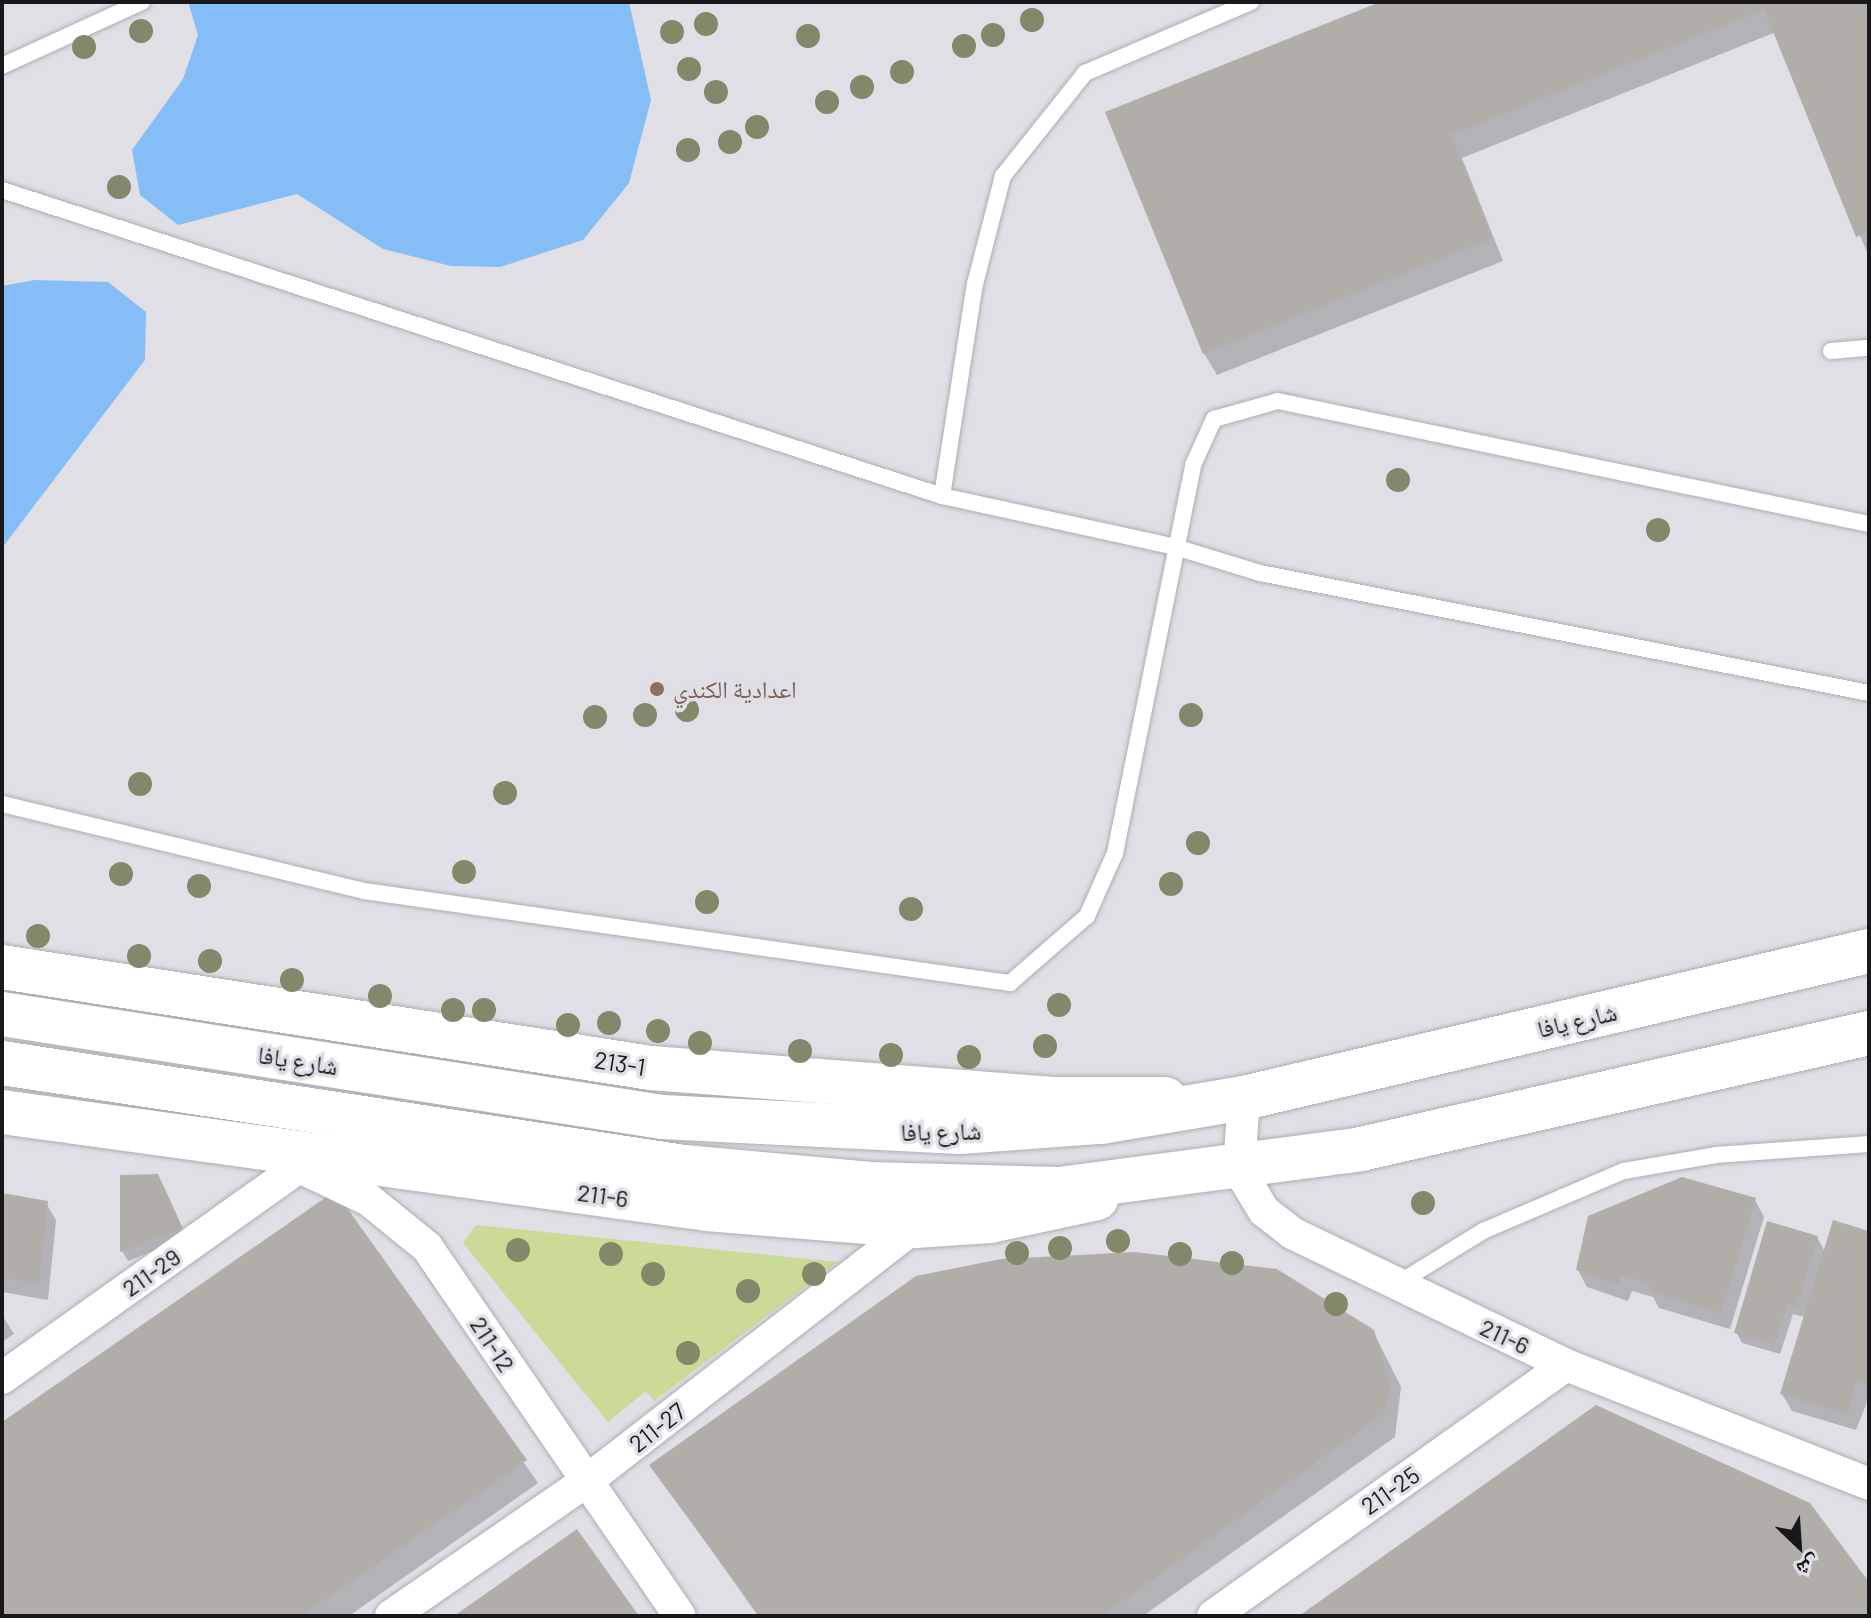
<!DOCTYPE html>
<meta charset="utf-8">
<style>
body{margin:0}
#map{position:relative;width:1871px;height:1618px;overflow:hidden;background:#e0dfe5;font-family:Barlow,"Noto Naskh Arabic",sans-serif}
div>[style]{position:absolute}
.green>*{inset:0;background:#cada97}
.water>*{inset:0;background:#85bef7}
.shadow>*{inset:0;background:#0003}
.building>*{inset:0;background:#b1ada8}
.roads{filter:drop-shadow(0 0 2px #aeadb3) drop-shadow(0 0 2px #aeadb3)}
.service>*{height:16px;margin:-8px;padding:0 8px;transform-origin:8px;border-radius:8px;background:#fff}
.minor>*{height:32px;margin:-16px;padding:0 16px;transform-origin:16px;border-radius:16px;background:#fff}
.secondary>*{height:44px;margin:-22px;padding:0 22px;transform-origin:22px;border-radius:22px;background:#fff}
.motorway>*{height:44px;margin:-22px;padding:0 22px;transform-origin:22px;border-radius:22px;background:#fff}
.trees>*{width:24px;height:24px;margin:-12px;border-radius:50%;background:#83886b}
.dots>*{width:22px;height:22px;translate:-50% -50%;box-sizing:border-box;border:4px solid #e0dfe5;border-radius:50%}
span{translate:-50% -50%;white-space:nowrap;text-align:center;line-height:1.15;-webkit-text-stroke:7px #e0dfe5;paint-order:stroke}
.education-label{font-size:24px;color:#785e54}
.left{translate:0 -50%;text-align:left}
.street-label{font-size:24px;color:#181719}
.frame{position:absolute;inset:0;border:4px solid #181719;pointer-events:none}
.north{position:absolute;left:1759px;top:1506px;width:80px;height:80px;-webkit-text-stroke:6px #e0dfe5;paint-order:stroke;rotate:155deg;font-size:22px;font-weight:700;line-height:32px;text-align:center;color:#181719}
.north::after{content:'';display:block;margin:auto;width:28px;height:36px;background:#181719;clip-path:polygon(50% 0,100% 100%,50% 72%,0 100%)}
</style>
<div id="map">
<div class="green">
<i style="clip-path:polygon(476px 1225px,838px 1262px,654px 1401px,646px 1391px,608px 1422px,463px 1243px)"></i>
</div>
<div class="water">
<i style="clip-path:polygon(188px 2px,629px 2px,651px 100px,629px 183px,583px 240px,500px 267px,451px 266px,383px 249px,297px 194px,178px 225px,140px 195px,132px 150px,183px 79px,198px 35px)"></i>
<i style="clip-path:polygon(35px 280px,108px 282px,146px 312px,145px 360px,2px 548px,2px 286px)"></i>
</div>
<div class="shadow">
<i style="clip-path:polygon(1385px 2px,1869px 2px,1869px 257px,1776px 32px,1462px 158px,1503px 261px,1217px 375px,1204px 353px)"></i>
<i style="clip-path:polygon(164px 1187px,187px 1238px,128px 1261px,122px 1251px)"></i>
<i style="clip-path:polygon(334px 1194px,538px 1483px,349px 1616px,2px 1616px,2px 1426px)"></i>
<i style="clip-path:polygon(2px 1195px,46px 1203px,56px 1220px,48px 1300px,2px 1292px)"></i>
<i style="clip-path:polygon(1755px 1200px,1764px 1217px,1730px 1329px,1659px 1308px,1653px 1297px,1632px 1291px,1628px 1301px,1587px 1287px,1578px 1270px)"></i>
<i style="clip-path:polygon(1869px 1233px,1869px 1397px,1856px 1430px,1792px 1411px,1782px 1394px,1805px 1317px,1793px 1314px,1780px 1354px,1742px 1343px,1736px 1332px,1817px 1237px,1825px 1252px)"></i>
<i style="clip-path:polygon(2px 1315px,14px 1334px,2px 1342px)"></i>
<i style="clip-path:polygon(1373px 1331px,1401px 1387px,1395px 1437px,1143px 1616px,758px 1616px,652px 1466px)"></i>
</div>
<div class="building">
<i style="clip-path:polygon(1380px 2px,1869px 2px,1869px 232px,1856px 237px,1764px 9px,1451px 135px,1492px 238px,1203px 354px,1105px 112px)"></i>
<i style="clip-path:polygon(158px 1174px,182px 1227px,120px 1252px,120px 1175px)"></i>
<i style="clip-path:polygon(1682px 1177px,1756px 1198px,1721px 1313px,1648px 1291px,1650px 1283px,1622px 1275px,1618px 1285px,1576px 1270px,1588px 1216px)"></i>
<i style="clip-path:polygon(335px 1191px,527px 1460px,301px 1616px,2px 1616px,2px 1422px)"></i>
<i style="clip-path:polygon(2px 1193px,48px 1201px,39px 1284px,2px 1277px)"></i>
<i style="clip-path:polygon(1833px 1220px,1869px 1231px,1869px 1384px,1857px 1380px,1847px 1414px,1780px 1394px)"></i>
<i style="clip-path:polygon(1767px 1221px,1818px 1236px,1797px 1306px,1787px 1304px,1775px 1344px,1734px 1333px)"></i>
<i style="clip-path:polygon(1135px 1252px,1277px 1269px,1374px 1330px,1391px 1389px,1383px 1414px,1102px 1616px,760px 1616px,649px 1465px,916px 1276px,1001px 1259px)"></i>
<i style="clip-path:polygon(1596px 1405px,1810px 1503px,1869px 1582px,1869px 1616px,1299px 1616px)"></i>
<i style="clip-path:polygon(577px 1529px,639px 1616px,454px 1616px)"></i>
</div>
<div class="roads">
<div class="service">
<i style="left:2px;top:66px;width:154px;rotate:-24.6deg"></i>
<i style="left:2px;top:190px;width:989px;rotate:18.03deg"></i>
<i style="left:942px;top:496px;width:239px;rotate:12.3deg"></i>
<i style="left:1175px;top:547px;width:89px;rotate:17deg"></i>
<i style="left:1260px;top:573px;width:621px;rotate:11.15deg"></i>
<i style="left:1831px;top:351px;width:38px;rotate:-5deg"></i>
<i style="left:942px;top:496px;width:215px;rotate:-81.2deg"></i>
<i style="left:975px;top:284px;width:112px;rotate:-75.5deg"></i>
<i style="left:1003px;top:176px;width:132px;rotate:-51.5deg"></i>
<i style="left:1085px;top:73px;width:181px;rotate:-23.2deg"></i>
<i style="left:2px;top:804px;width:372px;rotate:13.5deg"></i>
<i style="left:364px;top:891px;width:653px;rotate:8.11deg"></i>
<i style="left:1010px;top:983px;width:102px;rotate:-41deg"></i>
<i style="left:1087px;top:916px;width:69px;rotate:-66deg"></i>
<i style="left:1115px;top:853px;width:396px;rotate:-78.6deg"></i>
<i style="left:1193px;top:465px;width:51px;rotate:-65.5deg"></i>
<i style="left:1214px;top:419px;width:66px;rotate:-15.7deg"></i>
<i style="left:1278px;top:401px;width:604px;rotate:11.76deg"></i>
<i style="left:1397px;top:1284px;width:101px;rotate:-31.6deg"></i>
<i style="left:1483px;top:1231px;width:153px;rotate:-23.1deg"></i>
<i style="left:1624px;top:1171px;width:93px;rotate:-9.9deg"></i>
<i style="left:1716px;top:1155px;width:153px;rotate:-4.1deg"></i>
</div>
<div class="minor">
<i style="left:1244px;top:1098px;width:72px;rotate:94deg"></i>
<i style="left:1239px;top:1170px;width:48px;rotate:58.6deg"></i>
<i style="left:1264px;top:1211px;width:36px;rotate:38deg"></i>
<i style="left:1292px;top:1233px;width:304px;rotate:25.7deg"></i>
<i style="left:1566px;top:1365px;width:326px;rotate:21.4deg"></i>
<i style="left:291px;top:1163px;width:86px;rotate:25.4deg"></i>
<i style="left:369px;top:1200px;width:75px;rotate:39deg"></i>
<i style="left:427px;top:1247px;width:447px;rotate:55.6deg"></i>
<i style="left:2px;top:1378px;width:366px;rotate:-35.4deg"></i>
<i style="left:391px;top:1616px;width:234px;rotate:-34.6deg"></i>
<i style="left:584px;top:1483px;width:419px;rotate:-37.8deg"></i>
<i style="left:1213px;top:1616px;width:433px;rotate:-35.4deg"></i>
</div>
<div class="secondary">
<i style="left:2px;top:967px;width:657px;rotate:8.85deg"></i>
<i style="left:651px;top:1068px;width:400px;rotate:4.4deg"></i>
<i style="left:1050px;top:1099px;width:115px"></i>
<i style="left:2px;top:1112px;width:712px;rotate:7.83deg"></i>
<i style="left:707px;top:1209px;width:209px;rotate:4.7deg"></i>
<i style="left:915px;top:1226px;width:75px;rotate:-3.8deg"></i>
<i style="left:990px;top:1221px;width:109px;rotate:-12.1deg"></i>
</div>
<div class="motorway">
<i style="left:2px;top:1014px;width:668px;rotate:8.87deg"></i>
<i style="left:662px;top:1117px;width:298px;rotate:2.9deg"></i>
<i style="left:960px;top:1132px;width:141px;rotate:-4.1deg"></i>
<i style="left:1101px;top:1122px;width:145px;rotate:-9.5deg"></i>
<i style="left:1244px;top:1098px;width:642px;rotate:-13.24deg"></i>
<i style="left:2px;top:1063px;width:690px;rotate:8.67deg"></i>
<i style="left:684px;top:1167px;width:187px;rotate:5.2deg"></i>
<i style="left:870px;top:1184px;width:189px;rotate:1.5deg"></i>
<i style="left:1059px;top:1189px;width:305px;rotate:-7.5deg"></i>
<i style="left:1361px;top:1149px;width:521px;rotate:-12.86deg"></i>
</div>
</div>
<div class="trees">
<i style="left:1032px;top:20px"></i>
<i style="left:706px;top:24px"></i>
<i style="left:141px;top:31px"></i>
<i style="left:672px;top:32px"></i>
<i style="left:993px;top:35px"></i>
<i style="left:808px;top:36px"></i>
<i style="left:964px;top:46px"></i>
<i style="left:84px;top:47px"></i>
<i style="left:689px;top:69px"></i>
<i style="left:902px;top:72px"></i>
<i style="left:862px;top:87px"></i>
<i style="left:716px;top:92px"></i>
<i style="left:827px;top:102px"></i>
<i style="left:757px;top:127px"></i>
<i style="left:730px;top:142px"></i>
<i style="left:688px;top:150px"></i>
<i style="left:119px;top:187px"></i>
<i style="left:1398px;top:480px"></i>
<i style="left:1658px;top:530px"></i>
<i style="left:687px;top:710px"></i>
<i style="left:645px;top:715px"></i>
<i style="left:1191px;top:715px"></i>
<i style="left:595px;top:717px"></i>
<i style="left:140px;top:784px"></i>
<i style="left:505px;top:793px"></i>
<i style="left:1198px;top:843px"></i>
<i style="left:464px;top:872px"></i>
<i style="left:121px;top:874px"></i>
<i style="left:1171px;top:884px"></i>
<i style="left:199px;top:886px"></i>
<i style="left:707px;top:902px"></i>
<i style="left:911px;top:909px"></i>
<i style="left:38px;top:936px"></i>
<i style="left:139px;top:956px"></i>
<i style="left:210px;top:961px"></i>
<i style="left:292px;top:980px"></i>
<i style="left:380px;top:996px"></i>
<i style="left:1059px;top:1005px"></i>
<i style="left:453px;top:1010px"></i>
<i style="left:484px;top:1010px"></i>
<i style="left:609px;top:1023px"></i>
<i style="left:568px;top:1025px"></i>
<i style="left:658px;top:1031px"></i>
<i style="left:700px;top:1043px"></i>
<i style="left:1045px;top:1046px"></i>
<i style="left:800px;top:1051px"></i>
<i style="left:891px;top:1055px"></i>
<i style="left:969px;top:1057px"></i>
<i style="left:1423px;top:1203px"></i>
<i style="left:1118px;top:1241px"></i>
<i style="left:1060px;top:1248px"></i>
<i style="left:518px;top:1250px"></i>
<i style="left:1017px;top:1253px"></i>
<i style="left:611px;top:1254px"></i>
<i style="left:1180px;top:1254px"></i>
<i style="left:1232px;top:1263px"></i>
<i style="left:653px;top:1274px"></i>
<i style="left:814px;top:1274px"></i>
<i style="left:748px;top:1291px"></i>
<i style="left:1336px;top:1304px"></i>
<i style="left:688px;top:1353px"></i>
</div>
<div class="dots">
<i style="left:657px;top:689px;background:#8d6e63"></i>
</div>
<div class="education-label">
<span class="left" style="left:673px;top:689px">اعدادية الكندي</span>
</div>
<div class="street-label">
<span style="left:1577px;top:1020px;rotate:-13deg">شارع يافا</span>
<span style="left:298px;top:1060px;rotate:9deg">شارع يافا</span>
<span style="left:620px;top:1063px;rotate:9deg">213-1</span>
<span style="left:941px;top:1131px;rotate:-1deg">شارع يافا</span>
<span style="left:603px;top:1195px;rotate:8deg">211-6</span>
<span style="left:151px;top:1272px;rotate:-35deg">211-29</span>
<span style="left:1505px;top:1336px;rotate:25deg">211-6</span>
<span style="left:493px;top:1344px;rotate:57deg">211-12</span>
<span style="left:657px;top:1427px;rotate:-38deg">211-27</span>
<span style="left:1390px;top:1490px;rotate:-35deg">211-25</span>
</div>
<div class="frame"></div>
<div class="north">ش</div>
</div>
